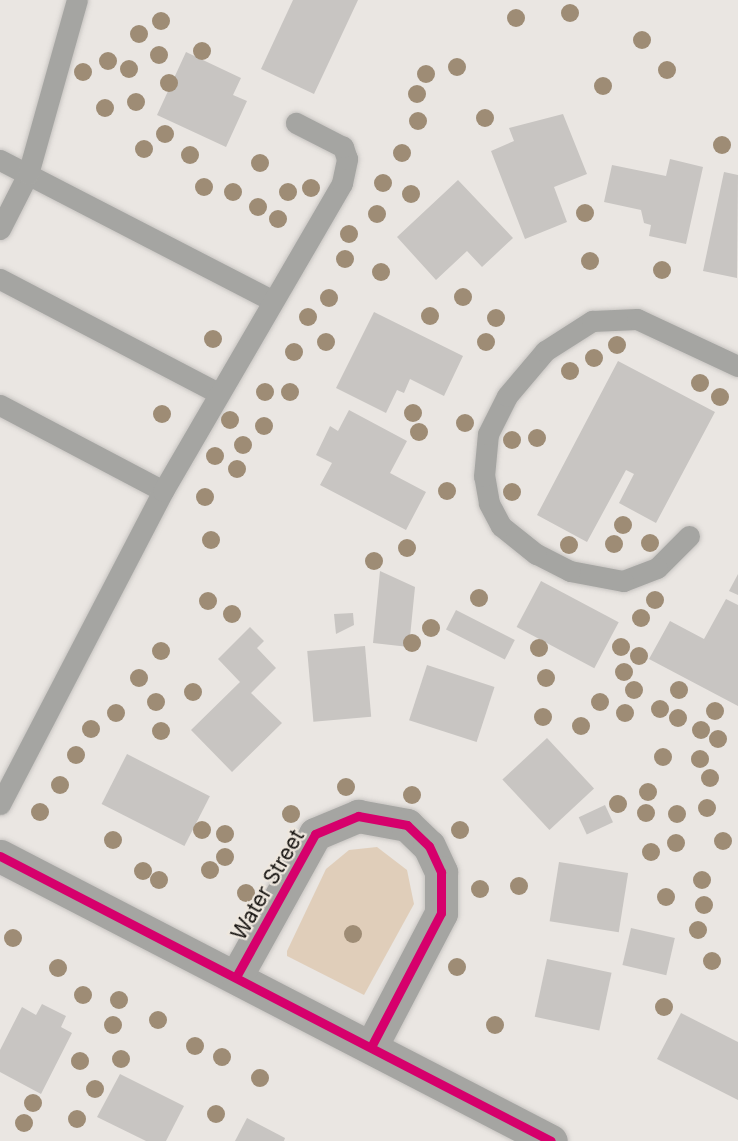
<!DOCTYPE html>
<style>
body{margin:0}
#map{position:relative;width:738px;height:1141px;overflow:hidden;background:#eae6e2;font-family:Inter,sans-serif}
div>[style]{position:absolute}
.green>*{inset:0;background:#e0ceba}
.building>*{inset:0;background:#c8c5c2;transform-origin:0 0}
.roads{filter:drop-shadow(0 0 2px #c7c4c1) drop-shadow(0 0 2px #c7c4c1)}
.lane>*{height:21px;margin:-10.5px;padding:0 10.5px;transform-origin:10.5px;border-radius:10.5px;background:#a5a5a2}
.street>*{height:33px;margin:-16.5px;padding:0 16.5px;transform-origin:16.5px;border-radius:16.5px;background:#a5a5a2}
.cycleway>*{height:9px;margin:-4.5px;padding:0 4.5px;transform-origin:4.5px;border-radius:4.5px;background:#d6006c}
.trees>*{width:18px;height:18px;margin:-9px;border-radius:50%;background:#9e8c75}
span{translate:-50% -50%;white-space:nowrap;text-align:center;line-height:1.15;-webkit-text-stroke:4.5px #eee7de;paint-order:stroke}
.street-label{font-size:21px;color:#171411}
</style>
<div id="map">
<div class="green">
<i style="clip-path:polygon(377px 847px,407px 870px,414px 904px,364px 995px,287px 956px,287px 951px,326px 869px,349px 850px)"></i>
</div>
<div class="building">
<i style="clip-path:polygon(293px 0,358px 0,314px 94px,261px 69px)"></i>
<i style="clip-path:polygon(186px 52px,241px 78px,233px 95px,247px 101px,226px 147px,157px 115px)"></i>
<i style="clip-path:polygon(563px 114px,587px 174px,554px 187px,567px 222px,525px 239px,491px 151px,514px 141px,509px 128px)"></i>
<i style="clip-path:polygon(670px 159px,703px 167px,686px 244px,649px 236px,651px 225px,644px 223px,641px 210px,604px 202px,612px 165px,666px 176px)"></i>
<i style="clip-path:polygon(724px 172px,738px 175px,737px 278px,703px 271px)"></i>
<i style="clip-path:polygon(458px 180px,513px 238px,482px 267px,467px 251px,436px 280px,397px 237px)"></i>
<i style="clip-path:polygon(374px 312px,463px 356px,444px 396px,410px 379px,404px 393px,397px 390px,386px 413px,336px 388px)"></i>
<i style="clip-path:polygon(618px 361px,715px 412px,656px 523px,619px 503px,634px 474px,626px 470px,587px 542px,537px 515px)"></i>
<i style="clip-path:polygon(349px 410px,407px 441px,390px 473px,426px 492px,406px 530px,320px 485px,332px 463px,316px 455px,330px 426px,338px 431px)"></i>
<i style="clip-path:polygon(380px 571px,415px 587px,409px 647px,373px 643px)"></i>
<i style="clip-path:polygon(738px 574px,738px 595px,729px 591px)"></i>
<i style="left:541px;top:581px;width:88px;height:52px;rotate:28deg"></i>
<i style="clip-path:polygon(726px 599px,738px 605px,738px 706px,649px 659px,670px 621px,704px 639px)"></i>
<i style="left:456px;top:610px;width:66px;height:22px;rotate:27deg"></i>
<i style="clip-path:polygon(353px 613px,354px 625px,336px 634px,334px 614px)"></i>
<i style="clip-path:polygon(250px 627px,264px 641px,257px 648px,276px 668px,251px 693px,282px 723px,232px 772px,191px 730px,240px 682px,218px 659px)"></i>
<i style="left:365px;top:646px;width:71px;height:58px;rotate:85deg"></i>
<i style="left:427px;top:665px;width:71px;height:58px;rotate:18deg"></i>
<i style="left:547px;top:738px;width:69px;height:61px;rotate:47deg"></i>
<i style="left:127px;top:754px;width:93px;height:56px;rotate:27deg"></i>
<i style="left:605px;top:805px;width:19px;height:29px;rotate:65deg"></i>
<i style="left:559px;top:862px;width:70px;height:60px;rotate:9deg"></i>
<i style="left:631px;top:928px;width:45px;height:38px;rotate:13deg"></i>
<i style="left:547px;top:959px;width:66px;height:59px;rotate:12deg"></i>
<i style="clip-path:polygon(42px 1004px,66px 1016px,61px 1027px,72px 1033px,41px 1094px,0 1072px,0 1050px,22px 1007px,36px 1015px)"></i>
<i style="clip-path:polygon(681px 1013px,738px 1042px,738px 1100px,657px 1059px)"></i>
<i style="clip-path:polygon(120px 1074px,184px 1106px,166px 1141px,146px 1141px,97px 1117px)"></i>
<i style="clip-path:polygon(247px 1118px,285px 1138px,284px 1141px,235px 1141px)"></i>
</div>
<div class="roads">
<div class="lane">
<i style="left:0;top:160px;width:305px;rotate:27.3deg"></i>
<i style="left:0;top:229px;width:62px;rotate:-63deg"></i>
<i style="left:28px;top:174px;width:181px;rotate:-74.3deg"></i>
<i style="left:0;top:279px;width:244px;rotate:27.6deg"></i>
<i style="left:0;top:405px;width:184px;rotate:27.8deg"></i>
<i style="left:163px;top:491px;width:353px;rotate:117.5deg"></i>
<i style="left:163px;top:491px;width:356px;rotate:-59.8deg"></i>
<i style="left:342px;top:183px;width:25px;rotate:-78deg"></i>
<i style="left:347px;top:159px;width:13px;rotate:-108deg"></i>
<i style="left:343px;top:147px;width:53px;rotate:-152.9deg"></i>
<i style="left:689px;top:536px;width:45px;rotate:135deg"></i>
<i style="left:657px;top:568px;width:36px;rotate:159deg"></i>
<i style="left:623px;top:581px;width:54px;rotate:-169.3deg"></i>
<i style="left:570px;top:571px;width:38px;rotate:-153deg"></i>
<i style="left:536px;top:554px;width:45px;rotate:-141.3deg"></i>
<i style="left:501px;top:526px;width:26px;rotate:-118deg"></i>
<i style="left:489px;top:503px;width:27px;rotate:-100deg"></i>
<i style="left:484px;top:476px;width:42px;rotate:-84.6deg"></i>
<i style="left:488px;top:434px;width:42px;rotate:-63.4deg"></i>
<i style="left:507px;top:396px;width:59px;rotate:-49.8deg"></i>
<i style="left:545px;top:351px;width:56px;rotate:-32.6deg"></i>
<i style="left:592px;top:321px;width:45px;rotate:-2.5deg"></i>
<i style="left:637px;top:319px;width:111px;rotate:25deg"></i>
</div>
<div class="street">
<i style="left:0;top:856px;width:620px;rotate:27.35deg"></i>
<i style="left:237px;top:975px;width:161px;rotate:-61deg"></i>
<i style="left:315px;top:834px;width:47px;rotate:-22.7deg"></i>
<i style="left:358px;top:816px;width:50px;rotate:10.4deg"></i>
<i style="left:407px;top:825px;width:30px;rotate:44deg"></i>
<i style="left:429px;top:846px;width:29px;rotate:65deg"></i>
<i style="left:441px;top:872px;width:41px;rotate:90deg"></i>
<i style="left:441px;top:913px;width:151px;rotate:117.6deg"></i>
</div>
</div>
<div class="cycleway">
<i style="left:0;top:856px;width:620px;rotate:27.35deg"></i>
<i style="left:237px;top:975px;width:161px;rotate:-61deg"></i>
<i style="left:315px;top:834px;width:47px;rotate:-22.7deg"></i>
<i style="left:358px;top:816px;width:50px;rotate:10.4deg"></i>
<i style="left:407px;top:825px;width:30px;rotate:44deg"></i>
<i style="left:429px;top:846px;width:29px;rotate:65deg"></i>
<i style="left:441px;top:872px;width:41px;rotate:90deg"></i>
<i style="left:441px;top:913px;width:151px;rotate:117.6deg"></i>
</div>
<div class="trees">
<i style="left:570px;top:13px"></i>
<i style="left:516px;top:18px"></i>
<i style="left:161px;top:21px"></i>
<i style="left:139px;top:34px"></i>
<i style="left:642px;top:40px"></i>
<i style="left:202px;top:51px"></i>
<i style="left:159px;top:55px"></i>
<i style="left:108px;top:61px"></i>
<i style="left:457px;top:67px"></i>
<i style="left:129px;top:69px"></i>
<i style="left:667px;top:70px"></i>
<i style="left:83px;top:72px"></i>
<i style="left:426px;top:74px"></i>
<i style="left:169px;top:83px"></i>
<i style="left:603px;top:86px"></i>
<i style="left:417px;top:94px"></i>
<i style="left:136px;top:102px"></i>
<i style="left:105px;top:108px"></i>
<i style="left:485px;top:118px"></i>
<i style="left:418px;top:121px"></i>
<i style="left:165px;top:134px"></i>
<i style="left:722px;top:145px"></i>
<i style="left:144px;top:149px"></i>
<i style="left:402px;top:153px"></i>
<i style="left:190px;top:155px"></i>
<i style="left:260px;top:163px"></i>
<i style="left:383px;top:183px"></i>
<i style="left:204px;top:187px"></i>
<i style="left:311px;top:188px"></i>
<i style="left:233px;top:192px"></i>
<i style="left:288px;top:192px"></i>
<i style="left:411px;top:194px"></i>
<i style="left:258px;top:207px"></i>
<i style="left:585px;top:213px"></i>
<i style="left:377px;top:214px"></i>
<i style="left:278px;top:219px"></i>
<i style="left:349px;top:234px"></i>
<i style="left:345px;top:259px"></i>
<i style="left:590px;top:261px"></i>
<i style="left:662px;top:270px"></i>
<i style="left:381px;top:272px"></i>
<i style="left:463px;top:297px"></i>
<i style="left:329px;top:298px"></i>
<i style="left:430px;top:316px"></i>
<i style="left:308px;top:317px"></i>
<i style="left:496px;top:318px"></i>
<i style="left:213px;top:339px"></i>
<i style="left:326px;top:342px"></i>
<i style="left:486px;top:342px"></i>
<i style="left:617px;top:345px"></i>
<i style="left:294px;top:352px"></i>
<i style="left:594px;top:358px"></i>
<i style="left:570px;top:371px"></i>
<i style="left:700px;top:383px"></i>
<i style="left:265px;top:392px"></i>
<i style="left:290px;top:392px"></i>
<i style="left:720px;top:397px"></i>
<i style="left:413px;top:413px"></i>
<i style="left:162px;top:414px"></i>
<i style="left:230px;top:420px"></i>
<i style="left:465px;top:423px"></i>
<i style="left:264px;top:426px"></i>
<i style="left:419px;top:432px"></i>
<i style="left:537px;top:438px"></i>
<i style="left:512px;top:440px"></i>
<i style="left:243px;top:445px"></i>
<i style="left:215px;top:456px"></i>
<i style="left:237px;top:469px"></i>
<i style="left:447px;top:491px"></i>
<i style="left:512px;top:492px"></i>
<i style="left:205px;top:497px"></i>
<i style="left:623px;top:525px"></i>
<i style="left:211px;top:540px"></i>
<i style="left:650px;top:543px"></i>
<i style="left:614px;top:544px"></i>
<i style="left:569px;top:545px"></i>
<i style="left:407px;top:548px"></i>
<i style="left:374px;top:561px"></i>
<i style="left:479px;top:598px"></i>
<i style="left:655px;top:600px"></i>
<i style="left:208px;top:601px"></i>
<i style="left:232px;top:614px"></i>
<i style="left:641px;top:618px"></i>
<i style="left:431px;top:628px"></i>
<i style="left:412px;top:643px"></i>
<i style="left:621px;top:647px"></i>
<i style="left:539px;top:648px"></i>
<i style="left:161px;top:651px"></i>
<i style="left:639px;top:656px"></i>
<i style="left:624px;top:672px"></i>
<i style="left:139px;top:678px"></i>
<i style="left:546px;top:678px"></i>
<i style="left:634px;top:690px"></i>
<i style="left:679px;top:690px"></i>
<i style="left:193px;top:692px"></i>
<i style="left:156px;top:702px"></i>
<i style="left:600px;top:702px"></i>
<i style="left:660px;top:709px"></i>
<i style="left:715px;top:711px"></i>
<i style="left:116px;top:713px"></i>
<i style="left:625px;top:713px"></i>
<i style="left:543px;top:717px"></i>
<i style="left:678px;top:718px"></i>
<i style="left:581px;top:726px"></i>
<i style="left:91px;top:729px"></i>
<i style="left:701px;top:730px"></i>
<i style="left:161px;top:731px"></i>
<i style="left:718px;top:739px"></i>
<i style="left:76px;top:755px"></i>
<i style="left:663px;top:757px"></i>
<i style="left:700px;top:759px"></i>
<i style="left:710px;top:778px"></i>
<i style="left:60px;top:785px"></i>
<i style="left:346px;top:787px"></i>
<i style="left:648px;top:792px"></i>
<i style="left:412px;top:795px"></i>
<i style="left:618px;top:804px"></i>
<i style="left:707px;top:808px"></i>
<i style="left:40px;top:812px"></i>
<i style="left:646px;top:813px"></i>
<i style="left:291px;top:814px"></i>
<i style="left:677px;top:814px"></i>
<i style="left:202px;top:830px"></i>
<i style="left:460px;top:830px"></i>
<i style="left:225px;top:834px"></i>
<i style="left:113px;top:840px"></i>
<i style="left:723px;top:841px"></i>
<i style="left:676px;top:843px"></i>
<i style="left:651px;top:852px"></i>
<i style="left:225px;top:857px"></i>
<i style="left:210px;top:870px"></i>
<i style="left:143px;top:871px"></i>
<i style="left:159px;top:880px"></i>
<i style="left:702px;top:880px"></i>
<i style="left:519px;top:886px"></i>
<i style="left:480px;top:889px"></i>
<i style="left:246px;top:893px"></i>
<i style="left:666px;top:897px"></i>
<i style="left:704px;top:905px"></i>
<i style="left:698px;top:930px"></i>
<i style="left:353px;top:934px"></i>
<i style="left:13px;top:938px"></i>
<i style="left:712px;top:961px"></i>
<i style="left:457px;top:967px"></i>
<i style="left:58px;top:968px"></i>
<i style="left:83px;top:995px"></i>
<i style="left:119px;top:1000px"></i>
<i style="left:664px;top:1007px"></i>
<i style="left:158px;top:1020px"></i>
<i style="left:113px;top:1025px"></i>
<i style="left:495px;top:1025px"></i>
<i style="left:195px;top:1046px"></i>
<i style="left:222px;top:1057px"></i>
<i style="left:121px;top:1059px"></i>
<i style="left:80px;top:1061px"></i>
<i style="left:260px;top:1078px"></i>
<i style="left:95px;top:1089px"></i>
<i style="left:33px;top:1103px"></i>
<i style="left:216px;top:1114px"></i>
<i style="left:77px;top:1119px"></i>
<i style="left:24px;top:1123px"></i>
</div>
<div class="street-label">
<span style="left:268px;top:885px;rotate:-60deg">Water Street</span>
</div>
</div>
